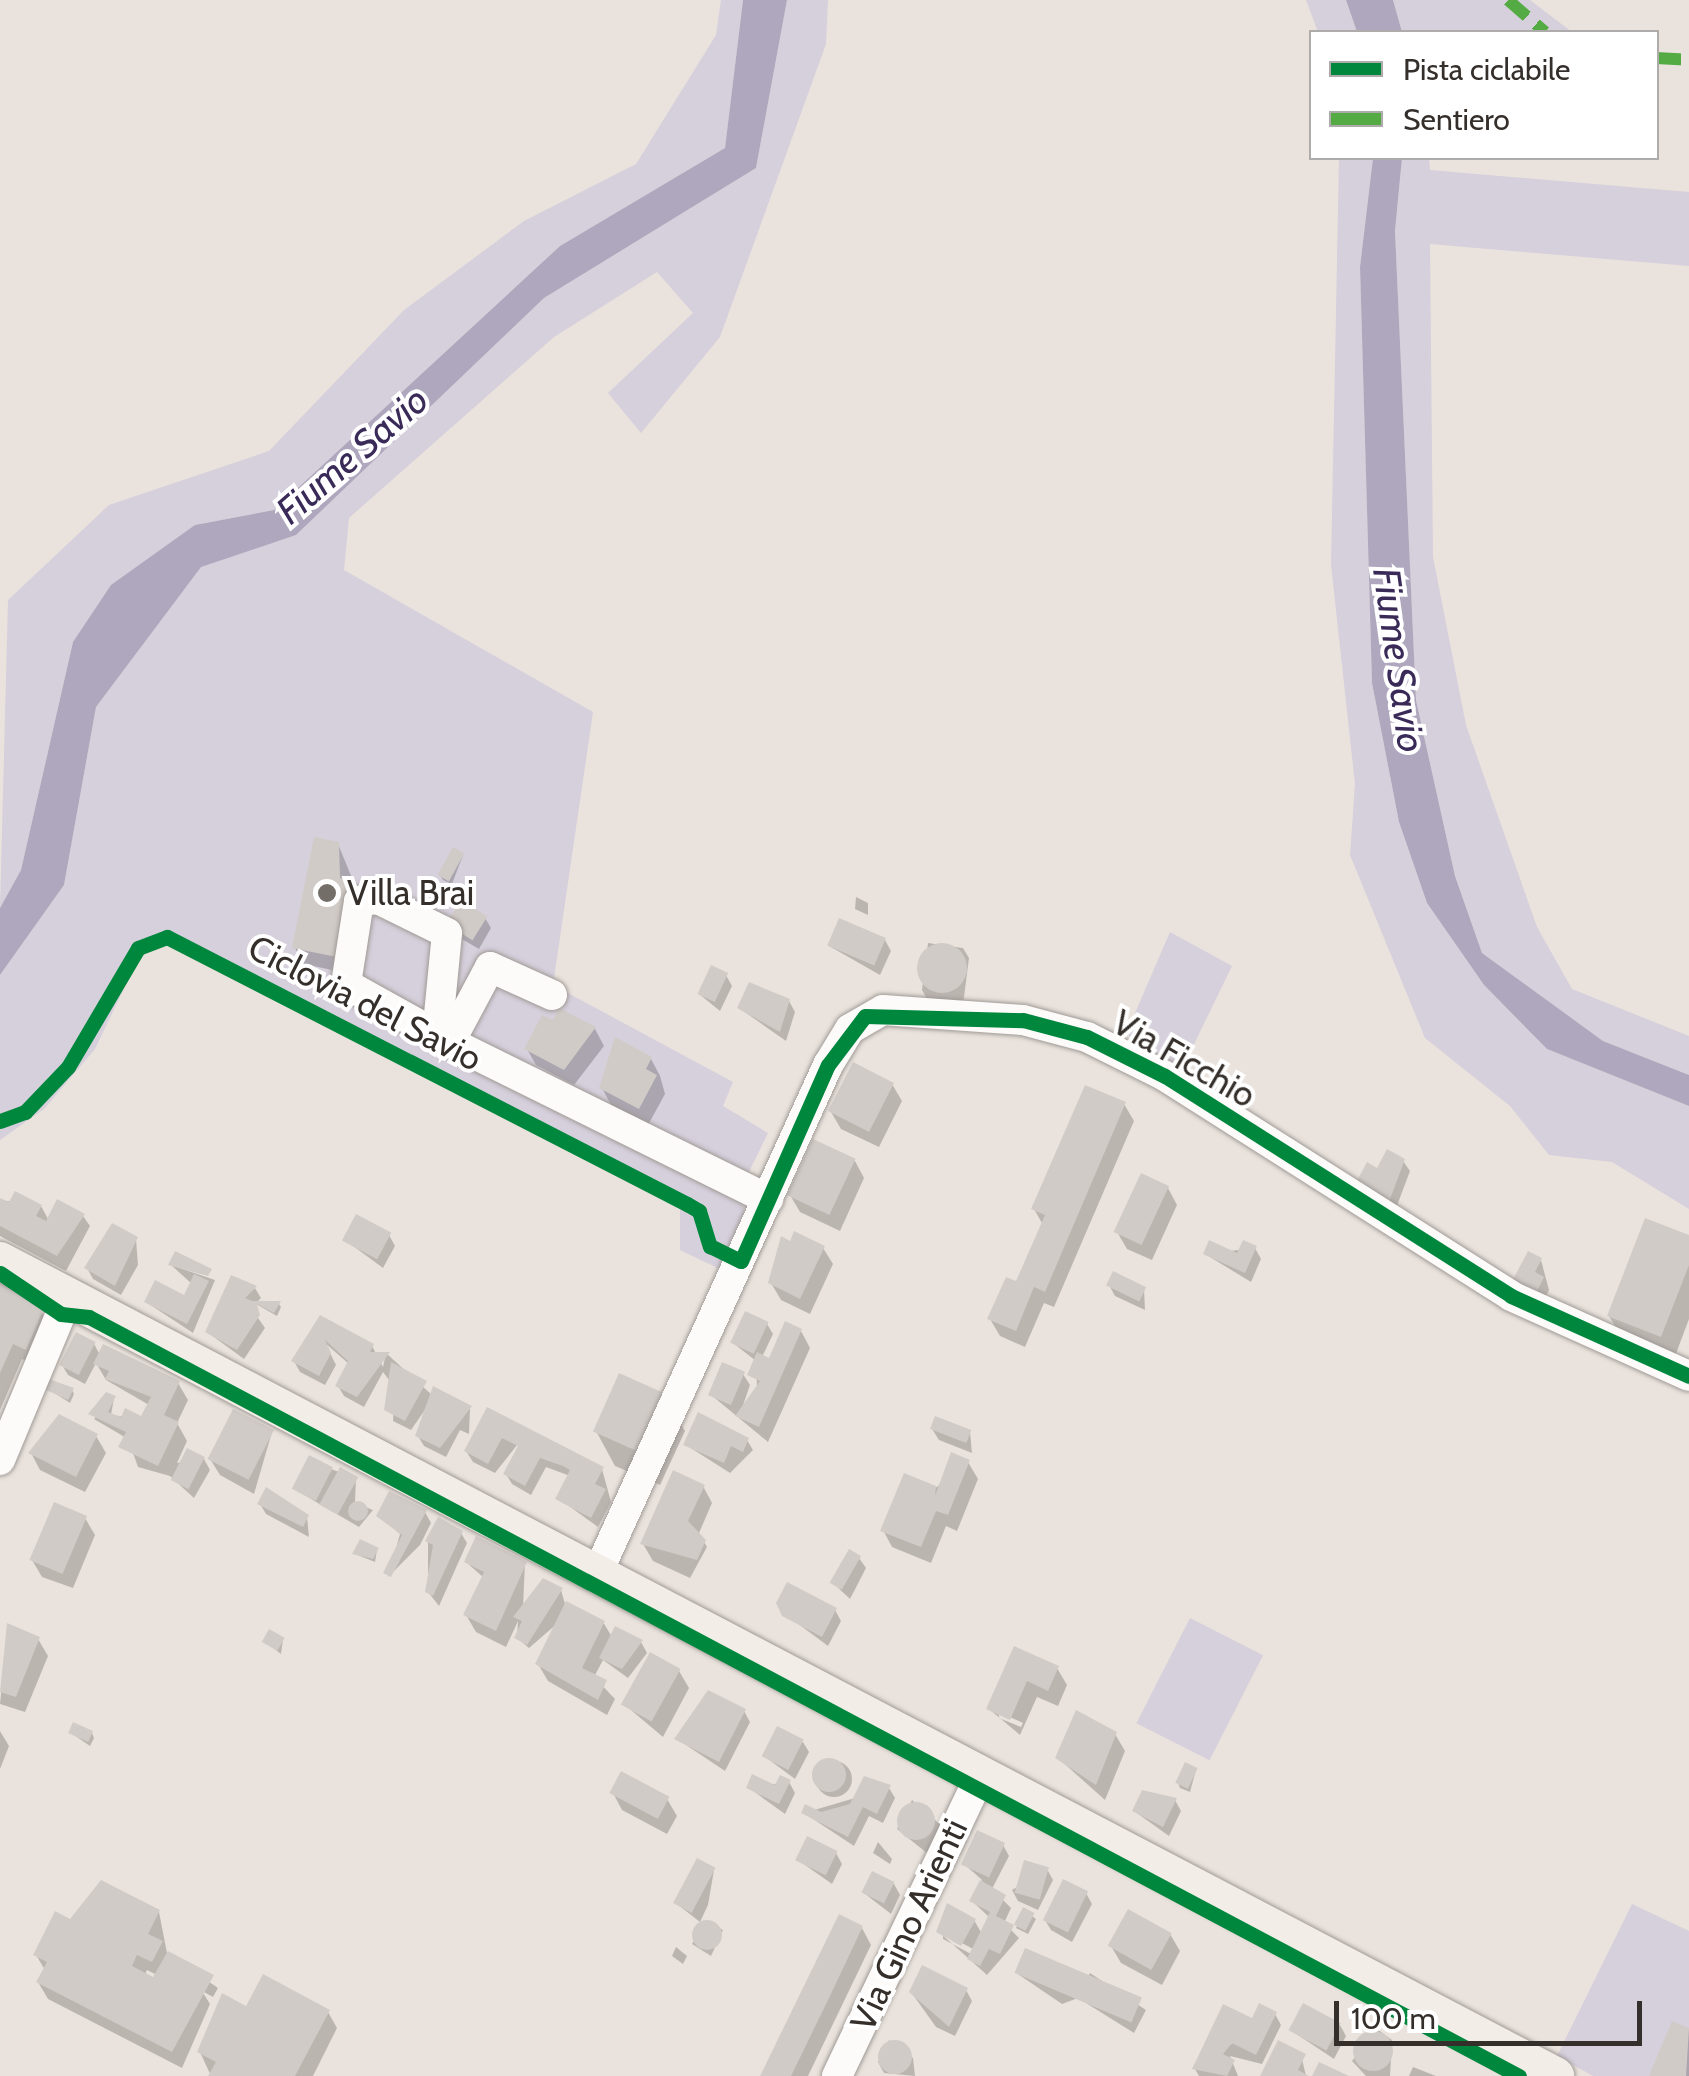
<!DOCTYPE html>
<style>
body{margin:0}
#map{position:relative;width:1689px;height:2076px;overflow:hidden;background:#eae3dd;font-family:Cabin,sans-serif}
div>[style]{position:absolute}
.green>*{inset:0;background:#d6cfdc;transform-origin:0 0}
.water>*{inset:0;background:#afa7bd}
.shadow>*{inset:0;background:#0003}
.round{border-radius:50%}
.building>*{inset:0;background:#d1cbc7;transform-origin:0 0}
.roads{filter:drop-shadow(0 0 2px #a09a96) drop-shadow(0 0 2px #a09a96)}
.minor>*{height:30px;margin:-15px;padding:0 15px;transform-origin:15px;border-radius:15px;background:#fcfbfa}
.major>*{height:38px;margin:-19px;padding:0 19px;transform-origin:19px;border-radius:19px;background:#f3ede8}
.quiet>*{height:12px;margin-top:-6px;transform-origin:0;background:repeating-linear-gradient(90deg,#54ab44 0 25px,transparent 0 37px)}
.cycleway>*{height:15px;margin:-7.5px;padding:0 7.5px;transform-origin:7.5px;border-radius:7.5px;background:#00873e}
.dots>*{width:28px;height:28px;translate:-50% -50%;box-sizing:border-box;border:5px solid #fff;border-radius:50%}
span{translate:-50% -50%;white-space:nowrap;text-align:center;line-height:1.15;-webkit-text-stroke:8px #fff;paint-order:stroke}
.poi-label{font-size:35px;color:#352f2b}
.left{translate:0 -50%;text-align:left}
.street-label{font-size:35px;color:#352f2b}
.water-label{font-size:38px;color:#392a58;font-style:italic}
.legend{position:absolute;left:1309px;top:30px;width:350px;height:130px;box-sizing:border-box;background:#fff;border:2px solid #aeacaa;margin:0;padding:12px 18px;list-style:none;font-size:30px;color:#352f2b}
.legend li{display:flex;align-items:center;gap:20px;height:50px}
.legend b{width:50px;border:2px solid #aeacaa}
.scale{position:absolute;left:1334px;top:2001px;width:308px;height:45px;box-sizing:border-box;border:5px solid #352f2b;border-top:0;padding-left:12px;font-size:30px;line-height:35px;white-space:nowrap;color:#352f2b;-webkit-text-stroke:8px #fff;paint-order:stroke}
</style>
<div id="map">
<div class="green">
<i style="clip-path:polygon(721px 0,743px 0,725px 148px,560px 246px,274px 510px,195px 525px,73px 642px,21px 870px,0 908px,8px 600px,109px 505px,269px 451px,404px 310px,524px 221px,636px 164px,716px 35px)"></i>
<i style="clip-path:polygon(787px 0,828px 0,826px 44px,720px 337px,641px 433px,608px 393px,693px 313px,657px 272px,554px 337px,349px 518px,344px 570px,593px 712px,553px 985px,733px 1082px,723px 1106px,768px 1133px,741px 1188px,745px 1222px,724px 1271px,680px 1250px,680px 1206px,171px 942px,142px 951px,95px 1049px,44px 1109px,0 1140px,0 975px,64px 885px,96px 707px,201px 566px,296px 535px,544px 298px,756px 168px)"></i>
<i style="clip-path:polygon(1306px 0,1346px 0,1357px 32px,1318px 32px)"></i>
<i style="clip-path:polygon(1393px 0,1530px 0,1572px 32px,1402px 32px)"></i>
<i style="clip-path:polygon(1339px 158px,1373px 158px,1360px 267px,1372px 683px,1399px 822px,1427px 903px,1484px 985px,1547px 1049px,1689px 1106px,1689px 1209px,1612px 1162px,1549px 1155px,1510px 1106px,1425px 1038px,1350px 855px,1355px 784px,1331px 565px)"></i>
<i style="clip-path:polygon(1402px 158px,1429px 158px,1430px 170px,1689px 192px,1689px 266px,1430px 244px,1433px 557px,1466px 725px,1537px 927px,1572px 989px,1689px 1036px,1689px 1075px,1603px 1041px,1482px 953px,1455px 876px,1416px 700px,1395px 231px)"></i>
<i style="clip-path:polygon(1170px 932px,1232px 966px,1181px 1071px,1126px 1034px)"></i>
<i style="left:1190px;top:1618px;width:82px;height:118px;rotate:27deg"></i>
<i style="clip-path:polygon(1632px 1904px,1689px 1931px,1689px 2076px,1593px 2076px,1557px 2056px)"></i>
</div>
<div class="water">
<i style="clip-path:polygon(743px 0,787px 0,756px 168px,544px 298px,296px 535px,201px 567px,96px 707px,64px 885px,0 975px,0 908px,21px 870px,73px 642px,111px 585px,195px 525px,274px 510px,560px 246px,725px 148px)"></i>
<i style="clip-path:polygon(1346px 0,1393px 0,1402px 32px,1357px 32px)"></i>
<i style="clip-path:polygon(1373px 158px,1402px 158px,1395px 231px,1416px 700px,1455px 876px,1482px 953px,1603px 1041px,1689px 1075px,1689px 1106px,1547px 1049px,1484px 985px,1427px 903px,1399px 822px,1372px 683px,1360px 267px)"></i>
</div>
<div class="shadow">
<i style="clip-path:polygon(338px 844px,361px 900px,346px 973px,304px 964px,295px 948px)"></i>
<i style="clip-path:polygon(463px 855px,452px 884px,443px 880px,440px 875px)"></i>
<i style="clip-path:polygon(856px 897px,868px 903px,868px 915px,855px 909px)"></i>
<i style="clip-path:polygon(485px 918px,491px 928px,479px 949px,455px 935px)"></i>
<i style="clip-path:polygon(885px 940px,891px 951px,880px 975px,829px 946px)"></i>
<i style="clip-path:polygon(928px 943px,963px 948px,969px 958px,963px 1005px,928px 1001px,922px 990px)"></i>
<i style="clip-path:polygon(726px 975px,732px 986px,720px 1011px,699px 994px)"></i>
<i style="clip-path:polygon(789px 1001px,795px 1012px,786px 1041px,739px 1008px)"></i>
<i style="clip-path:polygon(561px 1011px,595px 1029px,604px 1046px,574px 1085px,536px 1065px,527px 1049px)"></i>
<i style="clip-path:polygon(616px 1041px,651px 1059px,660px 1076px,665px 1094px,648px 1125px,611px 1105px,602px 1088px)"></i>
<i style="clip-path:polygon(892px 1084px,902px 1101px,879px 1147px,841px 1129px,831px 1112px)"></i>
<i style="clip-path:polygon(1124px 1104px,1134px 1121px,1054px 1307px,1044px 1303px,1025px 1347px,1000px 1336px,990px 1319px,1018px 1285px,1043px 1225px,1034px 1209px)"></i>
<i style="clip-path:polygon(855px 1161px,864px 1178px,840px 1231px,800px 1212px,790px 1195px)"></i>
<i style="clip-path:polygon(1403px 1161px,1410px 1171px,1392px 1219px,1378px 1172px)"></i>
<i style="clip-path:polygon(1168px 1188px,1177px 1205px,1152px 1260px,1127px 1249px,1117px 1232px)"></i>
<i style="clip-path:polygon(0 1200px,41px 1206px,52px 1226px,83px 1216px,90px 1226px,66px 1271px,0 1236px)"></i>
<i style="clip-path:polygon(389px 1235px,395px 1246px,383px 1268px,345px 1240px)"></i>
<i style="clip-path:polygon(1689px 1238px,1689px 1319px,1674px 1359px,1623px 1339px,1609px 1316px)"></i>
<i style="clip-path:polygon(136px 1239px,138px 1265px,121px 1295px,93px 1279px,87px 1268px)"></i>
<i style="clip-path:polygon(823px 1248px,833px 1264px,810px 1314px,781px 1300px,771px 1283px)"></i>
<i style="clip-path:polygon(1255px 1248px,1261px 1259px,1251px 1282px,1205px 1254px)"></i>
<i style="clip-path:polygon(1541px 1260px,1549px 1290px,1537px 1313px,1516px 1302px)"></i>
<i style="clip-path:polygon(171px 1265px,215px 1280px,193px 1333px,146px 1302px,185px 1298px,192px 1284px)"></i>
<i style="clip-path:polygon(1109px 1285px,1144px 1289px,1145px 1310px,1115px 1296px)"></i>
<i style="clip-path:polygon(0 1287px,41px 1311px,51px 1328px,36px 1365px,22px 1359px,0 1410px)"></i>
<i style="clip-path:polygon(255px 1288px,261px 1298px,251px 1308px,265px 1328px,244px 1359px,207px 1332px)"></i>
<i style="clip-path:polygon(256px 1304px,279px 1304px,281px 1307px,277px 1316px)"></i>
<i style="clip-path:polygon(321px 1318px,372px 1346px,383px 1367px,386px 1353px,432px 1395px,470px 1408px,469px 1434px,460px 1430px,446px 1457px,424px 1446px,418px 1436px,429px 1404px,411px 1430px,393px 1421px,395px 1388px,383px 1372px,364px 1407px,344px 1396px,338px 1386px,349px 1364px,325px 1343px,336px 1365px,325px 1385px,300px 1372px,294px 1361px)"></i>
<i style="clip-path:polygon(767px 1324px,773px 1334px,762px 1357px,770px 1361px,801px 1331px,810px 1348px,768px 1442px,710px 1394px,743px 1374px,750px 1385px,740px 1414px,757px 1388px,756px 1361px,733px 1343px)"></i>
<i style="clip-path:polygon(94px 1344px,100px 1355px,178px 1383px,188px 1400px,177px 1423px,187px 1441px,177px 1463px,204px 1459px,210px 1470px,194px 1498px,170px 1476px,138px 1467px,128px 1439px,94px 1419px,114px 1398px,111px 1415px,143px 1419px,149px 1405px,106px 1380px,96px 1363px,85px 1384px,68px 1375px,62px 1365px)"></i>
<i style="clip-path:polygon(45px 1387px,72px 1390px,74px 1394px,70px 1403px)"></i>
<i style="clip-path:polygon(665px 1396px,685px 1431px,660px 1485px,615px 1466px,596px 1431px)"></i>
<i style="clip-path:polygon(488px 1411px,602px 1469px,611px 1502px,598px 1527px,558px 1498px,570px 1476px,546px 1467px,531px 1495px,512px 1484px,506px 1474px,521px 1440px,495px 1473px,473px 1462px,466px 1451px)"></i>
<i style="clip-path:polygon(932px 1429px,970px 1432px,972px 1453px,939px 1440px)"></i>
<i style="clip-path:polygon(272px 1432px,254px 1494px,220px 1475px,210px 1459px)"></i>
<i style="clip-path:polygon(96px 1436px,106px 1453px,85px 1492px,40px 1470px,31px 1453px)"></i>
<i style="clip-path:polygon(747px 1440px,753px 1450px,730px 1473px,686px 1445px)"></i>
<i style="clip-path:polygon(968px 1462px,978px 1479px,957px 1531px,946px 1526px,931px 1563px,892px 1547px,883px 1530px)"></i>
<i style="clip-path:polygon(331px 1469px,356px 1478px,355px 1503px,373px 1510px,359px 1527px,294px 1489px)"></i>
<i style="clip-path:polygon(703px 1486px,712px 1503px,699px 1533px,707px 1547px,690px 1578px,653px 1561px,643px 1544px)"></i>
<i style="clip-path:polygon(260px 1504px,307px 1517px,309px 1537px,266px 1514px)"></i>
<i style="clip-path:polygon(425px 1512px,431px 1523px,420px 1545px,388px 1577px,400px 1534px,379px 1516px)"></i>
<i style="clip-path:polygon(85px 1518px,95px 1535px,73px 1588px,42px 1577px,32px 1560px)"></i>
<i style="clip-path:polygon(461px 1533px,467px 1543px,439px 1606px,428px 1592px,428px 1542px)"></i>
<i style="clip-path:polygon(377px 1550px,375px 1562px,355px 1554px)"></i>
<i style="clip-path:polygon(859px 1558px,866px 1568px,850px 1599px,834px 1584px)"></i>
<i style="clip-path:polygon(466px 1562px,525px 1563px,523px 1608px,561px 1590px,565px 1604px,603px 1622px,612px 1637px,641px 1642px,647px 1653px,628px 1678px,603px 1660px,594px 1677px,615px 1699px,607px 1715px,548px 1681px,538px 1664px,559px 1622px,529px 1648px,517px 1638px,518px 1621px,506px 1647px,476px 1632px,466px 1615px,484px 1578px)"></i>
<i style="clip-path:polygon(835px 1610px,841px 1621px,828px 1646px,785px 1614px)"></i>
<i style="clip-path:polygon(8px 1626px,38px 1639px,48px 1656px,25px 1712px,0 1704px)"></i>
<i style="clip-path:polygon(283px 1639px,281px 1654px,265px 1642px)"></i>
<i style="clip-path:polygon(evenodd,1015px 1649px,1057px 1668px,1067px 1685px,1058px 1706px,1037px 1697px,1020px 1735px,989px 1709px,1015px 1649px,999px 1712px,1023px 1723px,1021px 1727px,999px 1718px,999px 1712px)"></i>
<i style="clip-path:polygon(679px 1671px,689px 1688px,663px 1737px,625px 1705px)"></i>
<i style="clip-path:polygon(744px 1711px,750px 1722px,725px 1771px,677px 1739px)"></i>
<i style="clip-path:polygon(0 1731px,9px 1746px,0 1769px)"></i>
<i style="clip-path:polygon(71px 1733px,92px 1733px,94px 1738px,90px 1746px)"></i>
<i style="clip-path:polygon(1115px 1734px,1125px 1751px,1105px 1800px,1058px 1758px)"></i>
<i style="clip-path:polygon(803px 1742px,809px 1752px,795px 1779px,764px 1756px)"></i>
<i class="round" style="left:816px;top:1761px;width:36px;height:36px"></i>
<i style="clip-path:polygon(1196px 1770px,1190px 1792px,1180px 1788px,1178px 1783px)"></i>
<i style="clip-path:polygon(789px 1782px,795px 1793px,785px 1814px,749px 1788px)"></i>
<i style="clip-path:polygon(889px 1788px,895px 1798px,883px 1823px,869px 1816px,854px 1846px,804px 1813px)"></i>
<i style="clip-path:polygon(613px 1793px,667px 1799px,677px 1816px,667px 1834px,622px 1810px)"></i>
<i style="clip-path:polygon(912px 1800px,942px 1826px,928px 1854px,897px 1829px)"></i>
<i style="clip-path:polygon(1175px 1800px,1181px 1811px,1169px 1836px,1134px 1811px)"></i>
<i style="clip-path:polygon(878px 1842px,892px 1859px,890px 1864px,873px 1853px)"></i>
<i style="clip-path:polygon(evenodd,1003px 1845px,1009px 1856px,992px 1889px,1011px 1908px,1004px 1923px,1019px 1938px,987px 1975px,939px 1932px,974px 1920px,982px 1934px,990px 1918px,972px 1901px,982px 1880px,964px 1864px,1003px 1845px,943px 1933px,973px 1949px,971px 1954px,943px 1939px,943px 1933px)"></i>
<i style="clip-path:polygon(836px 1853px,842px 1864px,832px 1884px,798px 1860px)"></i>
<i style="clip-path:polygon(1047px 1869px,1053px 1880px,1038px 1910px,1018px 1901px,1012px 1890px)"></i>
<i style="clip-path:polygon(714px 1870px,708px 1905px,700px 1922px,677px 1904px)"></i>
<i style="clip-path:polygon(894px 1884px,900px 1895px,891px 1914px,864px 1893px)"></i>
<i style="clip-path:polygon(1086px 1893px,1092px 1904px,1072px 1942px,1051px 1930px,1045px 1920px)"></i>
<i style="clip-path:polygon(1024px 1910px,1036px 1919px,1028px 1934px,1016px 1928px)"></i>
<i style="clip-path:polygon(evenodd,159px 1912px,167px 1953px,218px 1988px,213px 1997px,202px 1991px,210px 2004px,182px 2068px,48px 1999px,38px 1982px,45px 1970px,36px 1955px,71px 1922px,159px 1912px,147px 1970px,157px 1975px,154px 1981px,144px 1976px,147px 1970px)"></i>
<i style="clip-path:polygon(706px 1921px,723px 1930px,711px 1956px,692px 1944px)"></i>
<i style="clip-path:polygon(862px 1928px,871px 1945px,808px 2076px,763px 2076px)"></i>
<i style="clip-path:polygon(1170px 1934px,1180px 1951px,1162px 1985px,1121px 1963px,1111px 1946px)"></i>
<i style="clip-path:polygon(676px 1947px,687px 1956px,683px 1964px,672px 1956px)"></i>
<i style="clip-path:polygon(1015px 1972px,1085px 1982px,1090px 1973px,1146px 2010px,1134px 2033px,1078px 1998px,1062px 2004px)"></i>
<i style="clip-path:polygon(966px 1990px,972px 2001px,955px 2036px,936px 2027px,911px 1992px)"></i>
<i style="clip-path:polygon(247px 2010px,328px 2012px,337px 2028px,313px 2076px,211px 2076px,200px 2052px)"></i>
<i style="clip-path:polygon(1275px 2014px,1281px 2025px,1262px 2064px,1230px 2056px,1238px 2076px,1199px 2076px,1195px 2069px)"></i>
<i style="clip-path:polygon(1673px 2024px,1689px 2030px,1689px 2076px,1652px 2076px)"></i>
<i style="clip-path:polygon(1340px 2025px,1346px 2036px,1334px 2059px,1292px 2031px)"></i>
<i style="clip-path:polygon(1377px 2029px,1392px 2040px,1390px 2076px,1366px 2076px,1352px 2061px)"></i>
<i style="clip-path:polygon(889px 2040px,913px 2058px,915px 2076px,884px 2073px,878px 2062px)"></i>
<i style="clip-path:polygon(1302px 2059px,1306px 2076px,1263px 2076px)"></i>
<i style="clip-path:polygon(1413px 2067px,1436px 2076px,1409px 2076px)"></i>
</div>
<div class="building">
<i style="clip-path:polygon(314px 837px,339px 842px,340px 878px,353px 881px,337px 957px,292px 948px)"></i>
<i style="left:453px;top:847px;width:13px;height:32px;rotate:29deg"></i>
<i style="left:461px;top:900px;width:31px;height:28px;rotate:32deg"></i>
<i style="left:839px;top:918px;width:51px;height:30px;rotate:23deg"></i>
<i class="round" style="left:917px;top:943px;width:50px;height:50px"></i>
<i style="left:711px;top:965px;width:19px;height:32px;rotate:25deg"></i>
<i style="clip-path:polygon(749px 982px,790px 999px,780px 1032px,737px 1008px)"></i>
<i style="clip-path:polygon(559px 1008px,596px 1027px,564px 1070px,524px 1049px,542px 1015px,553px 1020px)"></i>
<i style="clip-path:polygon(615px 1037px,652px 1057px,646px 1069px,657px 1075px,639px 1109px,599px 1088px)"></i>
<i style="left:853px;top:1062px;width:46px;height:55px;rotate:27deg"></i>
<i style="clip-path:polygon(1085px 1085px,1126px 1102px,1045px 1292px,1034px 1287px,1016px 1331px,987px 1319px,1006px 1277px,1016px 1281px,1045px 1215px,1031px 1209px)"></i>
<i style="left:813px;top:1139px;width:47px;height:62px;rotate:25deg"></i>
<i style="clip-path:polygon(1387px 1149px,1405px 1159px,1386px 1210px,1351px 1192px,1367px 1162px,1377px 1168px)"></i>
<i style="left:1141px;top:1173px;width:31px;height:65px;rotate:25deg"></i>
<i style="clip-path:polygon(15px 1191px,42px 1205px,36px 1216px,46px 1221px,57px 1199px,85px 1214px,57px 1256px,0 1226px,0 1198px,9px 1202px)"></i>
<i style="left:356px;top:1214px;width:40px;height:30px;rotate:28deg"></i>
<i style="clip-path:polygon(1645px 1218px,1689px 1235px,1689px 1265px,1661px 1337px,1607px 1316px)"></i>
<i style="clip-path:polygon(112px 1223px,138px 1237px,115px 1286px,84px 1268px)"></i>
<i style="clip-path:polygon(794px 1231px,825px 1246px,800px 1299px,768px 1283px,781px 1236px,790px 1241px)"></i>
<i style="clip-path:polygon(1209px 1240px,1237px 1253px,1243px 1240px,1257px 1246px,1245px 1273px,1203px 1254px)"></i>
<i style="clip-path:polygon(175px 1251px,212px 1269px,208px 1276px,168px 1265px)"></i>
<i style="clip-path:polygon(1528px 1251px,1542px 1258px,1535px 1272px,1544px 1277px,1531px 1304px,1507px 1291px)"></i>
<i style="left:1113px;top:1271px;width:37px;height:16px;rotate:26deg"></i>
<i style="clip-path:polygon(194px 1274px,209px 1281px,187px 1324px,144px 1302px,155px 1280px,184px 1295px)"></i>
<i style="clip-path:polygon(231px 1275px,257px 1286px,245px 1298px,252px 1301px,281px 1301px,274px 1313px,257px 1304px,260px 1315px,237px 1350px,205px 1332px)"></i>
<i style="clip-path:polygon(0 1283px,43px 1310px,26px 1350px,13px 1344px,0 1373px)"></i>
<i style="left:745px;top:1311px;width:26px;height:35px;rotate:25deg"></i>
<i style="clip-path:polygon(320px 1315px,374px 1344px,370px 1352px,390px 1352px,357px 1397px,335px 1386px,348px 1361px,325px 1340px,331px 1353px,319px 1376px,291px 1361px)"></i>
<i style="clip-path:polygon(785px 1321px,802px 1329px,759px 1427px,735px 1416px,760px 1381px,747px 1375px,757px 1352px,769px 1358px)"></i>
<i style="left:76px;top:1332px;width:22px;height:37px;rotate:27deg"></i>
<i style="clip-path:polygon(103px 1344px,180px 1381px,164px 1415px,179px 1422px,158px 1466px,118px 1447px,126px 1432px,88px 1414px,106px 1392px,116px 1396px,108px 1412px,121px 1417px,125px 1408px,141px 1416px,151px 1397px,105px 1379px,109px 1371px,93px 1364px)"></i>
<i style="clip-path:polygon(391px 1362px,427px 1381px,405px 1421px,384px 1410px)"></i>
<i style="left:722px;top:1362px;width:25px;height:36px;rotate:23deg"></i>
<i style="left:619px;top:1373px;width:51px;height:64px;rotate:24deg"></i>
<i style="clip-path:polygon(46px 1378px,74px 1388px,68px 1400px,42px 1388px)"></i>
<i style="clip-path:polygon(433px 1386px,472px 1406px,440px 1448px,415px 1436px)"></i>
<i style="clip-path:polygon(487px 1407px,604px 1467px,595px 1484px,606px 1489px,591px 1518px,555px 1499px,570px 1470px,563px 1466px,540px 1458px,525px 1486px,503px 1474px,518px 1446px,502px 1438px,488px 1464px,464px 1451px)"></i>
<i style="left:233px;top:1409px;width:46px;height:56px;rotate:27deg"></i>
<i style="clip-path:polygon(698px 1412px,749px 1438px,743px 1452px,731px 1446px,724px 1463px,683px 1445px)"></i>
<i style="clip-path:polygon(59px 1414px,98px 1434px,76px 1477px,28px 1453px)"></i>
<i style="left:935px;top:1416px;width:39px;height:14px;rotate:21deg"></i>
<i style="left:187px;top:1448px;width:20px;height:36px;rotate:27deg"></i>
<i style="clip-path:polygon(951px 1452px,970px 1460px,948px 1515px,936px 1511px,921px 1547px,880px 1531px,904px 1473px,936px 1486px,935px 1496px)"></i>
<i style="left:309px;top:1455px;width:27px;height:38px;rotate:27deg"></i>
<i style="left:340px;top:1467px;width:21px;height:43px;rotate:29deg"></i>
<i style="clip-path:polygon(673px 1470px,705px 1485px,688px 1521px,706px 1540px,697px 1560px,640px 1544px)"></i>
<i style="clip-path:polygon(266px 1487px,309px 1515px,303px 1527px,257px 1504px)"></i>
<i style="clip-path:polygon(389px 1491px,427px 1510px,391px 1577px,383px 1573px,402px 1535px,376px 1516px)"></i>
<i class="round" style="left:348px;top:1501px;width:20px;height:20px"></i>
<i style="left:54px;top:1502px;width:36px;height:63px;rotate:23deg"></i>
<i style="clip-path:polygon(438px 1517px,463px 1531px,433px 1596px,425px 1592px,433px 1545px,425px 1541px)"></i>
<i style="clip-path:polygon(476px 1536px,527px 1562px,496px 1631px,463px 1615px,484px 1572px,464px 1562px)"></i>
<i style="clip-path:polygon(360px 1539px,379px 1548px,373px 1559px,352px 1554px)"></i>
<i style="left:849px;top:1549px;width:14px;height:39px;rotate:30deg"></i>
<i style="clip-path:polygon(543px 1578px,563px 1588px,527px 1645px,514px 1638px,522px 1621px,513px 1617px)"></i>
<i style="clip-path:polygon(787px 1582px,837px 1608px,822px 1637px,782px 1616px,776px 1603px)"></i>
<i style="clip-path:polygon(566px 1601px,605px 1621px,582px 1668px,607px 1680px,598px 1700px,535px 1664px)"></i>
<i style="clip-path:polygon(7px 1623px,40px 1637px,16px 1697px,0 1692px)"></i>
<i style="clip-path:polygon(615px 1626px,643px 1640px,622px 1669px,599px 1658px)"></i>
<i style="left:269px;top:1629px;width:18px;height:15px;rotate:29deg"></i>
<i style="clip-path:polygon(1014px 1646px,1059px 1666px,1048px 1691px,1027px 1681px,1010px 1720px,986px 1709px)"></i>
<i style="left:650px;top:1652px;width:35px;height:60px;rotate:29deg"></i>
<i style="clip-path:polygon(708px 1690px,746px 1709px,719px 1762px,674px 1739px)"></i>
<i style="clip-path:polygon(1076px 1710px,1117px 1732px,1096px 1785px,1055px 1758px)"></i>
<i style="left:73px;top:1722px;width:22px;height:12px;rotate:24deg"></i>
<i style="left:777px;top:1726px;width:30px;height:34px;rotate:27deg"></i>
<i class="round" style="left:812px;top:1758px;width:34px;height:34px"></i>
<i style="left:1185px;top:1762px;width:14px;height:23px;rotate:25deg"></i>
<i style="left:621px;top:1771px;width:55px;height:25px;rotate:28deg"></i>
<i style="clip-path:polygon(752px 1774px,775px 1785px,780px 1775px,791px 1780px,779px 1804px,746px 1788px)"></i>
<i style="clip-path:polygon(864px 1776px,891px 1785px,877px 1814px,863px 1807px,848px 1837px,801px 1813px,805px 1804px,821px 1812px,850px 1804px)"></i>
<i style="clip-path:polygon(1142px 1790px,1177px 1798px,1163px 1827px,1132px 1811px)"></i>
<i class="round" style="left:897px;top:1802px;width:38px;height:38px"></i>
<i style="left:977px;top:1830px;width:31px;height:38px;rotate:25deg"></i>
<i style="left:807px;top:1836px;width:34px;height:27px;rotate:26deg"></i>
<i style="left:697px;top:1858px;width:21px;height:51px;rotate:28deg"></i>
<i style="left:1024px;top:1860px;width:26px;height:34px;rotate:16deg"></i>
<i style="left:872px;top:1871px;width:25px;height:24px;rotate:26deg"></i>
<i style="left:1063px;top:1879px;width:28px;height:46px;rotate:26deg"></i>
<i style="clip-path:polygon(101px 1880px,160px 1910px,148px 1934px,163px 1941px,152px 1962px,137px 1955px,132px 1966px,153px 1977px,168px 1951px,214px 1975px,172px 2052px,36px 1982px,47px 1962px,33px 1955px,55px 1911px,70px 1919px)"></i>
<i style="clip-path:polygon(980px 1880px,1006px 1895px,996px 1916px,1014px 1925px,1000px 1954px,989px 1949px,980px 1966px,967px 1959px,990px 1912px,969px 1901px)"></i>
<i style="clip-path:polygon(947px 1903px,976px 1919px,961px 1946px,936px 1932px)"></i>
<i style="left:1023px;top:1907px;width:13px;height:20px;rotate:27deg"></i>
<i style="left:1128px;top:1909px;width:50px;height:42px;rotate:29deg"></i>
<i style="clip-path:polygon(839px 1914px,863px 1926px,829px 1998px,791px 2076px,760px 2076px)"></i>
<i class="round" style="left:692px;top:1920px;width:30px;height:30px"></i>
<i style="left:1025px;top:1948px;width:127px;height:27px;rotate:23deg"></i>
<i style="clip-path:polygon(922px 1965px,968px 1988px,949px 2027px,909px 1992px)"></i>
<i style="clip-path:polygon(263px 1974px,330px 2010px,295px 2076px,208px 2076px,216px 2062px,197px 2052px,222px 1993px,246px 2006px)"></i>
<i style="clip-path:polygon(1259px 2003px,1277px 2012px,1256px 2055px,1232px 2043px,1223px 2054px,1235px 2060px,1227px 2076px,1192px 2069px,1223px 2004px,1252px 2018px)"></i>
<i style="left:1303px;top:2003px;width:43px;height:31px;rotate:28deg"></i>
<i style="clip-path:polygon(1672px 2021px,1689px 2028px,1686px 2076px,1649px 2076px)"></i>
<i class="round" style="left:1353px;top:2031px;width:40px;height:40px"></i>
<i style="clip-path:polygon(1278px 2040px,1306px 2054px,1298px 2070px,1309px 2076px,1260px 2076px)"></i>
<i class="round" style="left:878px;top:2040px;width:34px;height:34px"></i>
<i style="clip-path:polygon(1319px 2062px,1349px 2076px,1312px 2076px)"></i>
</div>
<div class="roads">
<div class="minor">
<i style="left:437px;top:1035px;width:102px;rotate:-84.4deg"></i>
<i style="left:447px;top:933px;width:77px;rotate:-153.8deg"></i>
<i style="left:378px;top:899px;width:19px;rotate:174deg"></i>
<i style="left:359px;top:901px;width:84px;rotate:98.9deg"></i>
<i style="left:346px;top:984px;width:119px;rotate:29.1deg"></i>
<i style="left:450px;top:1042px;width:355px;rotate:26.3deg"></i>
<i style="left:450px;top:1042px;width:85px;rotate:-61.9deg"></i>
<i style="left:490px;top:967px;width:68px;rotate:24.3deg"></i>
<i style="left:0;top:1460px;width:180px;rotate:-67.4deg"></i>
<i style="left:598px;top:1572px;width:557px;rotate:-65.6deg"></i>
<i style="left:828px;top:1065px;width:42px;rotate:-58.6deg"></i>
<i style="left:850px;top:1029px;width:38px;rotate:-30deg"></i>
<i style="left:883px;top:1010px;width:140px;rotate:4.1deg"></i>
<i style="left:1023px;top:1020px;width:66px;rotate:14.9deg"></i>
<i style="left:1087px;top:1037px;width:87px;rotate:26.6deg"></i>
<i style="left:1165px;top:1076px;width:410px;rotate:32.4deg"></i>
<i style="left:1511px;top:1296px;width:195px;rotate:24.2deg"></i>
<i style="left:837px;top:2076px;width:335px;rotate:-64.5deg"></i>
</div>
<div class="major">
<i style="left:0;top:1261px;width:1756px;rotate:27.66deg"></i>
</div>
</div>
<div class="quiet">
<i style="left:1508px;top:0;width:49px;rotate:40.9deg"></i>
<i style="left:1656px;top:58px;width:33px;rotate:3deg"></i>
</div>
<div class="cycleway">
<i style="left:0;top:1121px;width:27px;rotate:-20deg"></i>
<i style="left:25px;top:1112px;width:62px;rotate:-46.3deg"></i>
<i style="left:68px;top:1067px;width:138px;rotate:-59.5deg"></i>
<i style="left:138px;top:948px;width:31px;rotate:-21deg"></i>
<i style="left:167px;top:937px;width:585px;rotate:27.18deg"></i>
<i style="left:687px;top:1204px;width:14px;rotate:30deg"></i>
<i style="left:699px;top:1211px;width:37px;rotate:73deg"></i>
<i style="left:710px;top:1246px;width:34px;rotate:26deg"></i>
<i style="left:741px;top:1261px;width:214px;rotate:-66.1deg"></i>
<i style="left:828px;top:1065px;width:61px;rotate:-52.9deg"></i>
<i style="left:865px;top:1016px;width:158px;rotate:1.5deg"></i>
<i style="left:1023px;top:1020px;width:66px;rotate:14.9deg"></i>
<i style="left:1087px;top:1037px;width:87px;rotate:26.6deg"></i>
<i style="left:1165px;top:1076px;width:410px;rotate:32.4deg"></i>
<i style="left:1511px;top:1296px;width:195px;rotate:24.2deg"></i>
<i style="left:0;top:1273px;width:73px;rotate:33.9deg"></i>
<i style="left:61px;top:1314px;width:28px;rotate:6deg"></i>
<i style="left:89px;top:1317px;width:1619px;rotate:27.96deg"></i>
</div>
<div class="dots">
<i style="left:327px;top:893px;background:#746e69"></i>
</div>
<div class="poi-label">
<span class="left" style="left:347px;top:893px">Villa Brai</span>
</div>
<div class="street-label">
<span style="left:365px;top:1003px;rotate:27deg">Ciclovia del Savio</span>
<span style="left:1184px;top:1059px;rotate:30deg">Via Ficchio</span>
<span style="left:909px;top:1925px;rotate:-65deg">Via Gino Arienti</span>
</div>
<div class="water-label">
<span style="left:352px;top:455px;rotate:-41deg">Fiume Savio</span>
<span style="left:1399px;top:660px;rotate:82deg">Fiume Savio</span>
</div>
<ul class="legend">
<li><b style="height:12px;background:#00873e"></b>Pista ciclabile</li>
<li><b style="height:12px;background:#54ab44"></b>Sentiero</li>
</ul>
<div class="scale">100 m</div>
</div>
